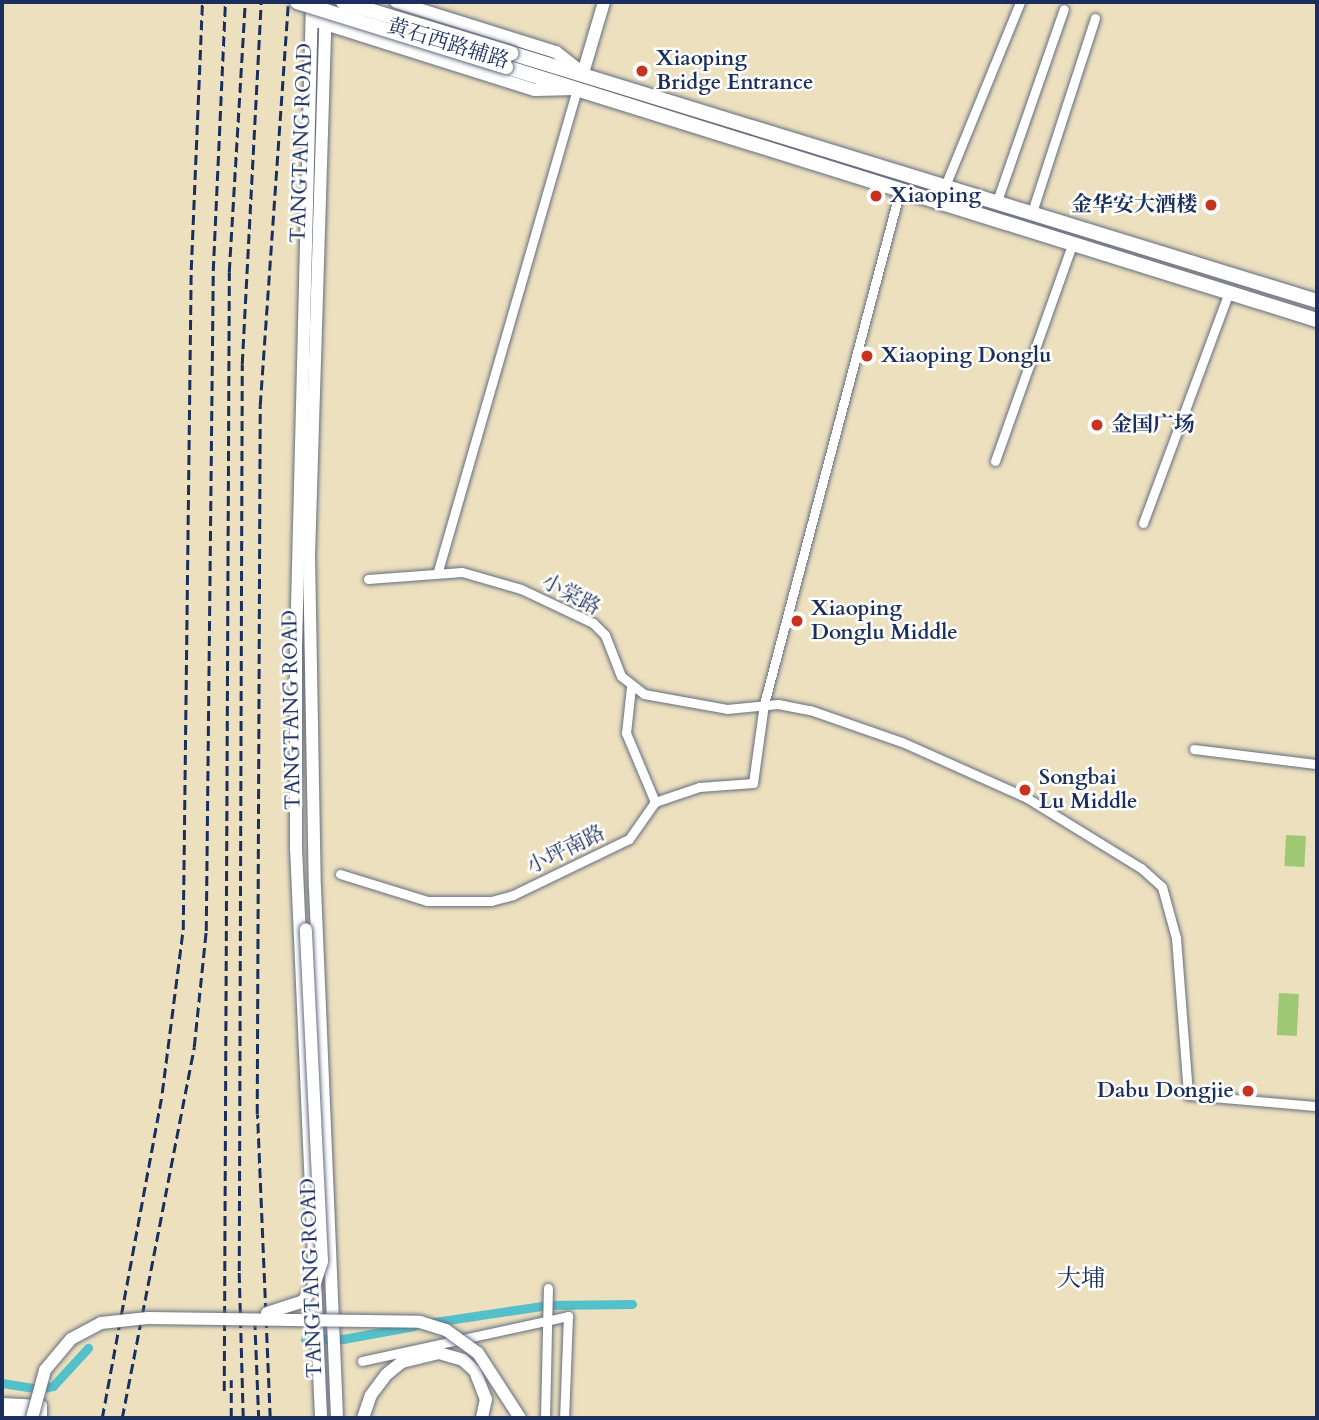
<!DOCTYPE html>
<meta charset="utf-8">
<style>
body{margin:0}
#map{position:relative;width:1319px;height:1420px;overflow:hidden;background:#ece0be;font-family:Cardo,"Noto Serif SC",serif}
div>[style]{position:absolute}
.green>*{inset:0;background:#9fc874;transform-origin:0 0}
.canal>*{height:9px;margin:-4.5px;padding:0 4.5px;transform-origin:4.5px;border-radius:4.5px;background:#54c1ca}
.roads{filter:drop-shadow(0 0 2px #646d80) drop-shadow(0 0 2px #646d80)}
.street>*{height:9px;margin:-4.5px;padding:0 4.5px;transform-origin:4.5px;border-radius:4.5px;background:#fff}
.secondary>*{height:12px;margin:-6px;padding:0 6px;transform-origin:6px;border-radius:6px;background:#fff}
.primary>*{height:14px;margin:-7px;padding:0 7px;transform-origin:7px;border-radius:7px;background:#fff}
.rail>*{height:2.5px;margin-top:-1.25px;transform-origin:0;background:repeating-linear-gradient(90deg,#1b2f5e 0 10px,transparent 0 15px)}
.bridges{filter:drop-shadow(0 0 2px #646d80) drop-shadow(0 0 2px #646d80)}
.secondary-bridge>*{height:12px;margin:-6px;padding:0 6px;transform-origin:6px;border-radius:6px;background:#fff}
.primary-bridge>*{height:14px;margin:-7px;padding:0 7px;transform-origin:7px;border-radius:7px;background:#fff}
.dots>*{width:19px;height:19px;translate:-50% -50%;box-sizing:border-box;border:4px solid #fff;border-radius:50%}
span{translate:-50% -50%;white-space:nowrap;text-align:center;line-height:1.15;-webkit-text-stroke:5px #fff;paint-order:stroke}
.street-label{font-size:21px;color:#1b2f5e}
.poi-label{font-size:21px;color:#1b2f5e;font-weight:700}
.left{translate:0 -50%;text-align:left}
.right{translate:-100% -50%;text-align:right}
.quarter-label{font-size:24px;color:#1b2f5e}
.frame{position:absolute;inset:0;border:4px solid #1b2f5e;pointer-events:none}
</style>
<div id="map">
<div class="green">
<i style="left:1286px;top:835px;width:20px;height:31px;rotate:3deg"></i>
<i style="left:1279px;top:993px;width:20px;height:42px;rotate:3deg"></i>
</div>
<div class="canal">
<i style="left:428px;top:1323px;width:121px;rotate:-8.5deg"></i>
<i style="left:548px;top:1305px;width:84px;rotate:-0.7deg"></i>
<i style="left:305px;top:1339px;width:38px"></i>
<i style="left:343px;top:1339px;width:72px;rotate:-10.4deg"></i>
<i style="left:2px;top:1383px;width:36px;rotate:9deg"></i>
<i style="left:38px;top:1389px;width:15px;rotate:-11deg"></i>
<i style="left:53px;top:1386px;width:52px;rotate:-47.4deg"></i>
</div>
<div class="roads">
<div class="street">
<i style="left:945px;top:186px;width:199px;rotate:-67.8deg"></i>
<i style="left:997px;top:201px;width:203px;rotate:-70.8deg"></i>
<i style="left:1032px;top:212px;width:204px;rotate:-72deg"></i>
<i style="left:995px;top:461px;width:232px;rotate:-70.4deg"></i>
<i style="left:1143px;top:523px;width:246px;rotate:-69.6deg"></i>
<i style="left:438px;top:571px;width:502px;rotate:-73.91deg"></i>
<i style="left:368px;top:579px;width:94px;rotate:-4.3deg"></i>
<i style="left:462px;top:572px;width:61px;rotate:16.1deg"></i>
<i style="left:521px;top:589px;width:80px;rotate:25.3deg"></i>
<i style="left:593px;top:623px;width:17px;rotate:45deg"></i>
<i style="left:605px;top:635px;width:44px;rotate:68.7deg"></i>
<i style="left:621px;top:676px;width:29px;rotate:38deg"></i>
<i style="left:644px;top:694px;width:84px;rotate:10.2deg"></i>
<i style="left:727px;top:709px;width:51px;rotate:-5.6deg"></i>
<i style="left:778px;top:704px;width:33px;rotate:11deg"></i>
<i style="left:810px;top:710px;width:97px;rotate:19.2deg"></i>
<i style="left:902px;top:742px;width:137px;rotate:24.1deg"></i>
<i style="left:1027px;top:798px;width:134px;rotate:31.6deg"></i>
<i style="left:1141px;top:868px;width:28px;rotate:42deg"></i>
<i style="left:1162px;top:887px;width:53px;rotate:74.6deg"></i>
<i style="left:1176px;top:938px;width:157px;rotate:85.6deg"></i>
<i style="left:1188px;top:1095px;width:129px;rotate:4.9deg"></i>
<i style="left:631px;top:687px;width:46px;rotate:96.2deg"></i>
<i style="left:626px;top:733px;width:75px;rotate:67.2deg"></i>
<i style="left:1194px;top:749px;width:124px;rotate:7deg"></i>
<i style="left:340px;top:874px;width:91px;rotate:17.2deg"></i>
<i style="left:427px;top:901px;width:64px"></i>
<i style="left:491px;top:901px;width:23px;rotate:-15deg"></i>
<i style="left:513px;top:895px;width:129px;rotate:-25.8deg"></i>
<i style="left:629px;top:839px;width:45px;rotate:-54.9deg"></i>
<i style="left:655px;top:802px;width:46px;rotate:-18.8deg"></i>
<i style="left:699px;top:787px;width:54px;rotate:-4.2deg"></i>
<i style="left:753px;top:783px;width:80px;rotate:-82.1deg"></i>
<i style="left:764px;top:704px;width:532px;rotate:-75.18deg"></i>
<i style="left:362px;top:1361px;width:211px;rotate:-12.3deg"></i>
<i style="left:568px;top:1316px;width:102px;rotate:92.2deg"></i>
<i style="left:545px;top:1418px;width:130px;rotate:-88.7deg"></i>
</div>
<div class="secondary">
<i style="left:312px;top:2px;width:644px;rotate:91.42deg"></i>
<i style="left:296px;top:646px;width:201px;rotate:90deg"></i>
<i style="left:296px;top:847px;width:572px;rotate:87.49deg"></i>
<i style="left:326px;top:2px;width:552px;rotate:91.76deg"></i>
<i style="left:309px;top:554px;width:334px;rotate:89deg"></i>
<i style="left:315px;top:888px;width:530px;rotate:87.62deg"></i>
<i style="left:396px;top:2px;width:168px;rotate:17.4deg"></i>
<i style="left:556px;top:52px;width:34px;rotate:38deg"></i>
<i style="left:583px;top:73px;width:74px;rotate:-73.5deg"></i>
<i style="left:319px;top:22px;width:226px;rotate:17.5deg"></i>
<i style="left:535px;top:90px;width:41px;rotate:-1.4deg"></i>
<i style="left:2px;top:1404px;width:39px;rotate:3deg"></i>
<i style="left:41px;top:1406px;width:12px;rotate:90deg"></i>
<i style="left:2px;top:1415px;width:38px;rotate:3deg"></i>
<i style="left:363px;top:1418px;width:24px;rotate:-71deg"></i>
<i style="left:371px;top:1395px;width:26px;rotate:-53deg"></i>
<i style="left:387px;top:1374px;width:19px;rotate:-39deg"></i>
<i style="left:402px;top:1362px;width:38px;rotate:-14deg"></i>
<i style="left:439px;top:1353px;width:25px;rotate:16deg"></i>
<i style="left:463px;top:1360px;width:16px;rotate:43deg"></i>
<i style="left:475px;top:1371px;width:30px;rotate:69deg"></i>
<i style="left:486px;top:1399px;width:19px;rotate:102deg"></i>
</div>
<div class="primary">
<i style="left:511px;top:53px;width:843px;rotate:17.1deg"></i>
<i style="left:506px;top:67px;width:850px;rotate:17.33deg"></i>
</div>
</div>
<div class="rail">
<i style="left:255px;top:1320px;width:98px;rotate:87.7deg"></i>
<i style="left:224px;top:1391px;width:1119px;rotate:-89.74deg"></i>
<i style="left:229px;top:272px;width:270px;rotate:-86.6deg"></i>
<i style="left:102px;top:1418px;width:330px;rotate:-79.5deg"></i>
<i style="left:162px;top:1093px;width:164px;rotate:-82.7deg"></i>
<i style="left:183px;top:930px;width:660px;rotate:-89.31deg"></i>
<i style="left:191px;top:270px;width:268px;rotate:-87.6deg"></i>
<i style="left:122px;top:1418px;width:378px;rotate:-79deg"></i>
<i style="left:194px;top:1047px;width:117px;rotate:-84.1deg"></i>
<i style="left:206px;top:931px;width:660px;rotate:-89.39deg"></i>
<i style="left:213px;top:271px;width:269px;rotate:-87.4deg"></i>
<i style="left:231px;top:1418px;width:38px;rotate:-90deg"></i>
<i style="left:243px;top:1418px;width:147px;rotate:-91.6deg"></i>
<i style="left:239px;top:1271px;width:907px;rotate:-89.81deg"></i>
<i style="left:242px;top:364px;width:362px;rotate:-87deg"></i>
<i style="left:270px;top:1418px;width:304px;rotate:-92.4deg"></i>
<i style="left:257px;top:1114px;width:709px;rotate:-89.76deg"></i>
<i style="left:260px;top:405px;width:404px;rotate:-86deg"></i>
</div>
<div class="bridges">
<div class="secondary-bridge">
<i style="left:267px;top:1313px;width:38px;rotate:-18deg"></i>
<i style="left:303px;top:1301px;width:19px;rotate:-54deg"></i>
<i style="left:314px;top:1286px;width:26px;rotate:-72deg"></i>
<i style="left:322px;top:1261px;width:332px;rotate:-92.8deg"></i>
<i style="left:32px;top:1418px;width:50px;rotate:-74.8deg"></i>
<i style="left:45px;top:1370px;width:40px;rotate:-50deg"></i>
<i style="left:71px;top:1339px;width:34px;rotate:-28deg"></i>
<i style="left:101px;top:1323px;width:47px;rotate:-6.1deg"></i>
<i style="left:148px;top:1318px;width:272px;rotate:0.8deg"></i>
<i style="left:420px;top:1322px;width:27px;rotate:17deg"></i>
<i style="left:446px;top:1330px;width:39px;rotate:36deg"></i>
<i style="left:478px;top:1353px;width:77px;rotate:57.1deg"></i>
</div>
<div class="primary-bridge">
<i style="left:297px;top:2px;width:219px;rotate:17.3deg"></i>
<i style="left:343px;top:2px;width:176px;rotate:16.9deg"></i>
</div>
</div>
<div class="dots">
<i style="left:642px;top:71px;background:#c8321e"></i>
<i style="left:876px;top:196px;background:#c8321e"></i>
<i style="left:1211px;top:205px;background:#c8321e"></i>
<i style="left:867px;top:356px;background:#c8321e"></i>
<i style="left:1097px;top:425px;background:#c8321e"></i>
<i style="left:797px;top:621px;background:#c8321e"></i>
<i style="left:1025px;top:790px;background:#c8321e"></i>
<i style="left:1248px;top:1091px;background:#c8321e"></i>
</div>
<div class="street-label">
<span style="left:448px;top:44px;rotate:17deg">黄石西路辅路</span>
<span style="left:302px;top:143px;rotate:-88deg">TANGTANG ROAD</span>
<span style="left:571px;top:595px;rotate:28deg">小棠路</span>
<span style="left:292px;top:710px;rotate:-91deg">TANGTANG ROAD</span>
<span style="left:566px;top:850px;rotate:-26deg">小坪南路</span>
<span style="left:312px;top:1278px;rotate:-92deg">TANGTANG ROAD</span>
</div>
<div class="poi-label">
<span class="left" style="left:656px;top:71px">Xiaoping<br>Bridge Entrance</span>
<span class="left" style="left:890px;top:196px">Xiaoping</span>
<span class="right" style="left:1197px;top:205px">金华安大酒楼</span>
<span class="left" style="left:881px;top:356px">Xiaoping Donglu</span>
<span class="left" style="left:1111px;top:425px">金国广场</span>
<span class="left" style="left:811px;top:621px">Xiaoping<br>Donglu Middle</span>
<span class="left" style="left:1039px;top:790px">Songbai<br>Lu Middle</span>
<span class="right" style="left:1234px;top:1091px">Dabu Dongjie</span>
</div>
<div class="quarter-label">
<span style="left:1081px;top:1279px">大埔</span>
</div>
<div class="frame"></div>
</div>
